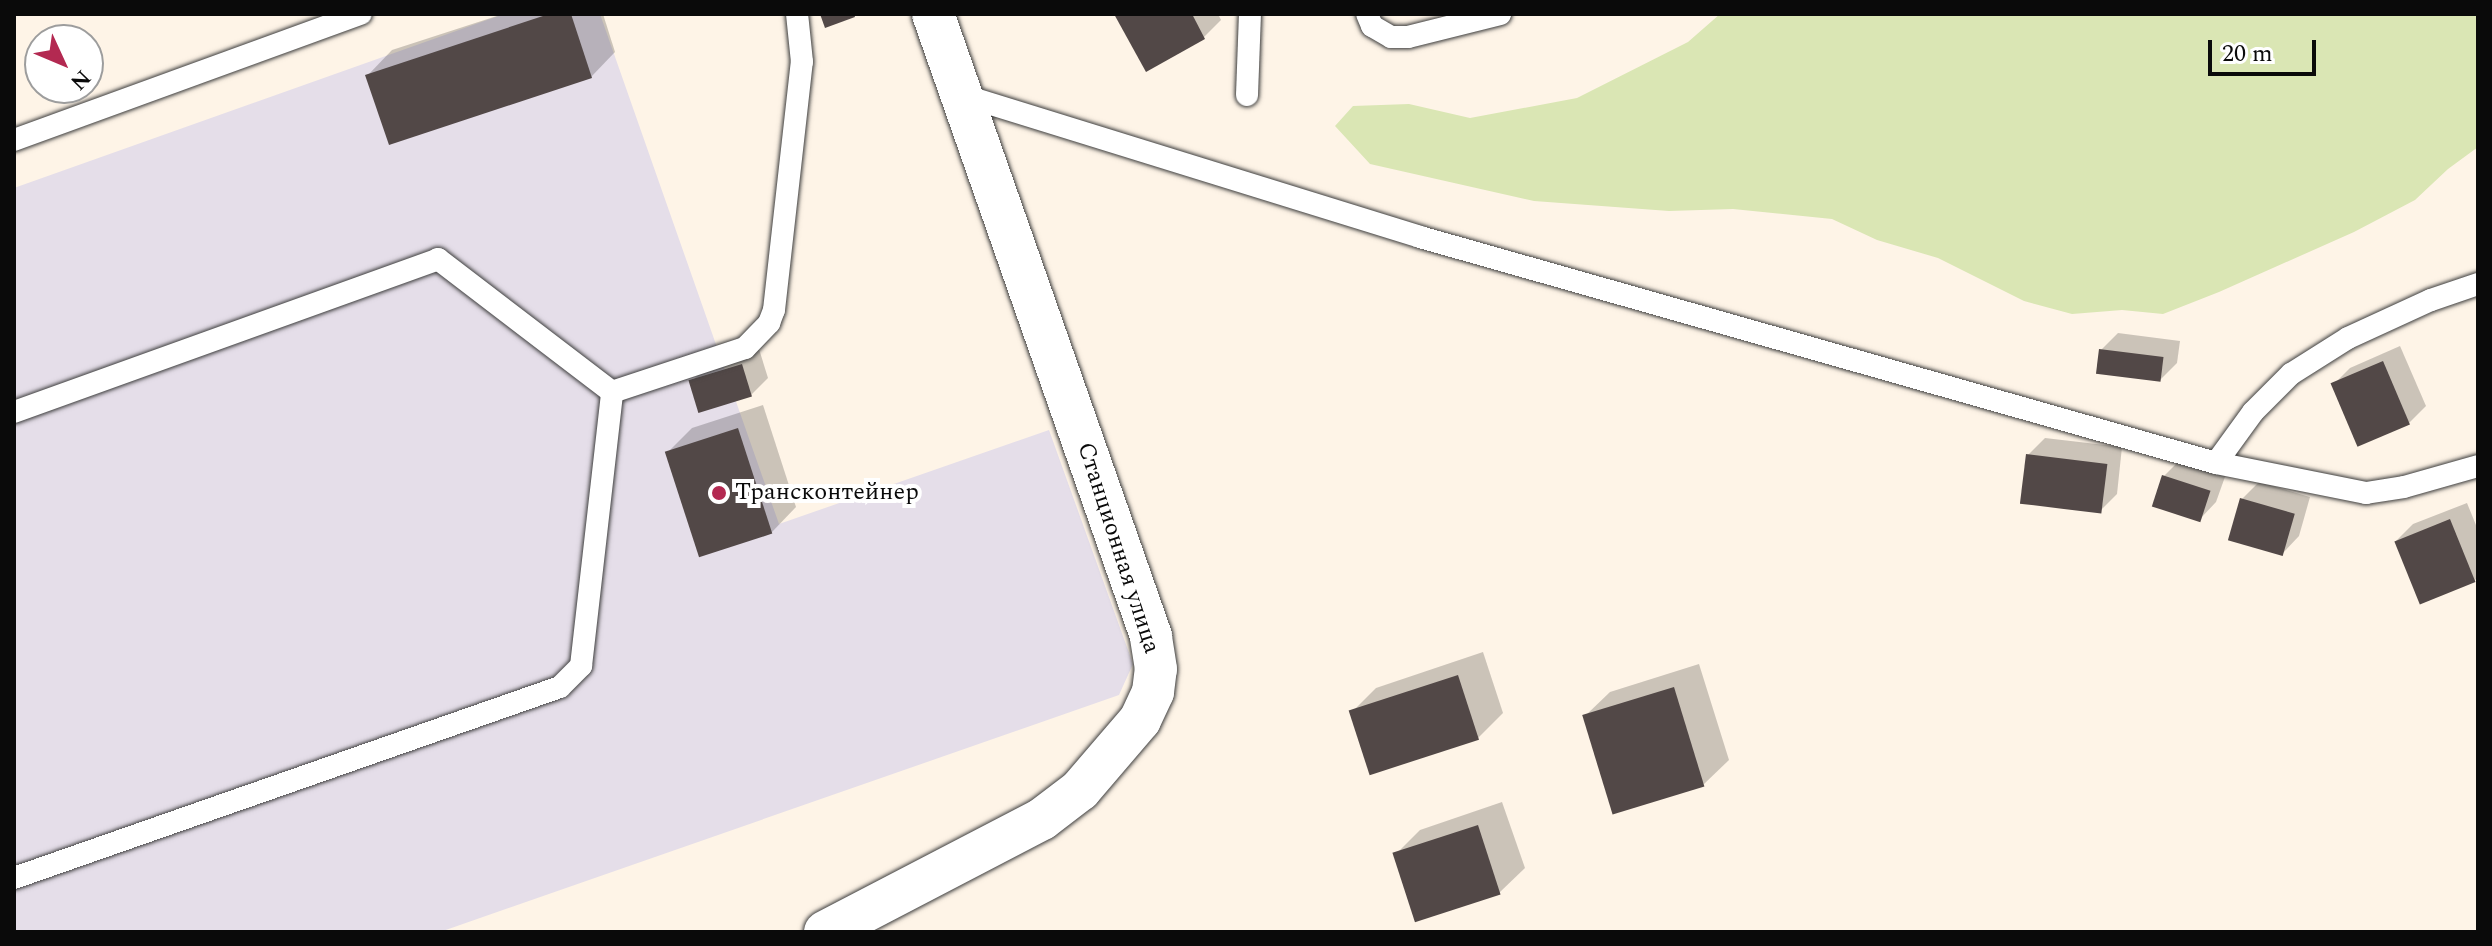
<!DOCTYPE html>
<meta charset="utf-8">
<style>
body{margin:0}
#map{position:relative;width:2492px;height:946px;overflow:hidden;background:#fef4e7;font-family:Spectral,serif}
div>[style]{position:absolute}
.industrial>*{inset:0;background:#e5dee9}
.green>*{inset:0;background:#dae6b4}
.shadow>*{inset:0;background:#0003}
.building>*{inset:0;background:#524847;transform-origin:0 0}
.roads{filter:drop-shadow(0 0 2px #3d3d3d) drop-shadow(0 0 2px #3d3d3d)}
.service>*{height:22px;margin:-11px;padding:0 11px;transform-origin:11px;border-radius:11px;background:#fff}
.minor>*{height:42px;margin:-21px;padding:0 21px;transform-origin:21px;border-radius:21px;background:#fff}
.dots>*{width:22px;height:22px;translate:-50% -50%;box-sizing:border-box;border:4px solid #fff;border-radius:50%}
span{translate:-50% -50%;white-space:nowrap;text-align:center;line-height:1.15;-webkit-text-stroke:8px #fff;paint-order:stroke}
.poi-label{font-size:24px;color:#0a0a0a}
.left{translate:0 -50%;text-align:left}
.street-label{font-size:24px;color:#0a0a0a}
.frame{position:absolute;inset:0;border:16px solid #0a0a0a;pointer-events:none}
.north{position:absolute;left:24px;top:24px;width:80px;height:80px;box-sizing:border-box;background:#fff;border:2px solid #9d9d9d;border-radius:50%;rotate:134deg;font-size:22px;font-weight:700;line-height:32px;text-align:center;color:#0a0a0a}
.north::after{content:'';display:block;margin:auto;width:28px;height:36px;background:#b32951;clip-path:polygon(50% 0,100% 100%,50% 72%,0 100%)}
.scale{position:absolute;left:2208px;top:40px;width:108px;height:36px;box-sizing:border-box;border:4px solid #0a0a0a;border-top:0;padding-left:10px;font-size:24px;line-height:28px;white-space:nowrap;color:#0a0a0a;-webkit-text-stroke:6px #fff;paint-order:stroke}
</style>
<div id="map">
<div class="industrial">
<i style="clip-path:polygon(504px 14px,600px 14px,779px 524px,1049px 430px,1133px 664px,1119px 695px,440px 932px,14px 932px,14px 188px)"></i>
</div>
<div class="green">
<i style="clip-path:polygon(1720px 14px,2478px 14px,2478px 147px,2448px 169px,2415px 200px,2354px 232px,2219px 292px,2163px 314px,2122px 310px,2072px 314px,2024px 301px,1938px 258px,1877px 240px,1832px 219px,1733px 209px,1669px 211px,1534px 201px,1370px 164px,1335px 126px,1353px 106px,1409px 104px,1470px 118px,1577px 98px,1688px 42px)"></i>
</div>
<div class="shadow">
<i style="clip-path:polygon(503px 14px,603px 14px,615px 52px,591px 77px,368px 75px,392px 50px)"></i>
<i style="clip-path:polygon(1116px 14px,1218px 14px,1221px 20px,1204px 37px,1147px 69px)"></i>
<i style="clip-path:polygon(2118px 333px,2180px 341px,2177px 363px,2160px 380px,2101px 350px)"></i>
<i style="clip-path:polygon(2400px 346px,2426px 406px,2409px 423px,2333px 385px,2350px 368px)"></i>
<i style="clip-path:polygon(759px 349px,768px 378px,751px 395px,691px 382px,708px 365px)"></i>
<i style="clip-path:polygon(763px 405px,796px 507px,772px 532px,667px 453px,692px 428px)"></i>
<i style="clip-path:polygon(2045px 438px,2122px 447px,2117px 494px,2100px 511px,2028px 455px)"></i>
<i style="clip-path:polygon(2181px 459px,2226px 474px,2216px 502px,2200px 519px,2164px 476px)"></i>
<i style="clip-path:polygon(2259px 482px,2310px 497px,2299px 536px,2282px 554px,2242px 499px)"></i>
<i style="clip-path:polygon(2467px 503px,2478px 530px,2478px 577px,2474px 581px,2396px 541px,2413px 524px)"></i>
<i style="clip-path:polygon(1483px 652px,1503px 713px,1478px 738px,1352px 712px,1376px 688px)"></i>
<i style="clip-path:polygon(1699px 664px,1729px 760px,1704px 784px,1585px 716px,1610px 692px)"></i>
<i style="clip-path:polygon(1502px 802px,1525px 868px,1500px 892px,1395px 855px,1420px 830px)"></i>
</div>
<div class="building">
<i style="clip-path:polygon(549px 14px,571px 14px,592px 78px,389px 145px,365px 75px)"></i>
<i style="clip-path:polygon(820px 14px,854px 14px,855px 17px,825px 28px)"></i>
<i style="clip-path:polygon(1114px 14px,1192px 14px,1205px 39px,1146px 72px)"></i>
<i style="left:2099px;top:349px;width:65px;height:25px;rotate:7deg"></i>
<i style="left:2383px;top:361px;width:69px;height:57px;rotate:67deg"></i>
<i style="left:742px;top:364px;width:34px;height:56px;rotate:73deg"></i>
<i style="left:738px;top:428px;width:111px;height:77px;rotate:72deg"></i>
<i style="left:2026px;top:454px;width:82px;height:50px;rotate:7deg"></i>
<i style="left:2162px;top:475px;width:51px;height:33px;rotate:18deg"></i>
<i style="left:2240px;top:498px;width:57px;height:44px;rotate:16deg"></i>
<i style="left:2450px;top:519px;width:68px;height:60px;rotate:68deg"></i>
<i style="left:1458px;top:675px;width:68px;height:115px;rotate:72deg"></i>
<i style="left:1674px;top:687px;width:104px;height:96px;rotate:73deg"></i>
<i style="left:1478px;top:825px;width:73px;height:90px;rotate:72deg"></i>
</div>
<div class="roads">
<div class="service">
<i style="left:1367px;top:14px;width:13px;rotate:67deg"></i>
<i style="left:1372px;top:26px;width:22px;rotate:30deg"></i>
<i style="left:1391px;top:37px;width:17px"></i>
<i style="left:1408px;top:37px;width:95px;rotate:-14deg"></i>
<i style="left:962px;top:95px;width:480px;rotate:17.2deg"></i>
<i style="left:1420px;top:237px;width:827px;rotate:15.85deg"></i>
<i style="left:2216px;top:463px;width:153px;rotate:11.3deg"></i>
<i style="left:2366px;top:493px;width:38px;rotate:-9deg"></i>
<i style="left:2404px;top:487px;width:77px;rotate:-15.8deg"></i>
<i style="left:1247px;top:95px;width:81px;rotate:-87.9deg"></i>
<i style="left:14px;top:140px;width:369px;rotate:-20deg"></i>
<i style="left:612px;top:392px;width:140px;rotate:-18.3deg"></i>
<i style="left:745px;top:348px;width:35px;rotate:-46deg"></i>
<i style="left:769px;top:323px;width:14px;rotate:-69deg"></i>
<i style="left:774px;top:310px;width:250px;rotate:-83.6deg"></i>
<i style="left:802px;top:62px;width:48px;rotate:-95.9deg"></i>
<i style="left:14px;top:412px;width:451px;rotate:-19.8deg"></i>
<i style="left:438px;top:259px;width:219px;rotate:37.4deg"></i>
<i style="left:2216px;top:463px;width:63px;rotate:-54deg"></i>
<i style="left:2253px;top:412px;width:54px;rotate:-45deg"></i>
<i style="left:2291px;top:374px;width:67px;rotate:-32.3deg"></i>
<i style="left:2348px;top:338px;width:91px;rotate:-24.6deg"></i>
<i style="left:2431px;top:300px;width:50px;rotate:-18.8deg"></i>
<i style="left:14px;top:878px;width:578px;rotate:-19.28deg"></i>
<i style="left:560px;top:687px;width:30px;rotate:-45deg"></i>
<i style="left:581px;top:666px;width:276px;rotate:-83.5deg"></i>
</div>
<div class="minor">
<i style="left:825px;top:932px;width:245px;rotate:-27.5deg"></i>
<i style="left:1042px;top:819px;width:48px;rotate:-37.3deg"></i>
<i style="left:1080px;top:790px;width:92px;rotate:-49.4deg"></i>
<i style="left:1140px;top:720px;width:31px;rotate:-65deg"></i>
<i style="left:1153px;top:692px;width:23px;rotate:-83deg"></i>
<i style="left:1156px;top:669px;width:33px;rotate:-99deg"></i>
<i style="left:1151px;top:636px;width:659px;rotate:-109.31deg"></i>
</div>
</div>
<div class="dots">
<i style="left:719px;top:493px;background:#b32951"></i>
</div>
<div class="poi-label">
<span class="left" style="left:735px;top:493px">Трансконтейнер</span>
</div>
<div class="street-label">
<span style="left:1118px;top:548px;rotate:72deg">Станционная улица</span>
</div>
<div class="frame"></div>
<div class="north">N</div>
<div class="scale">20 m</div>
</div>
